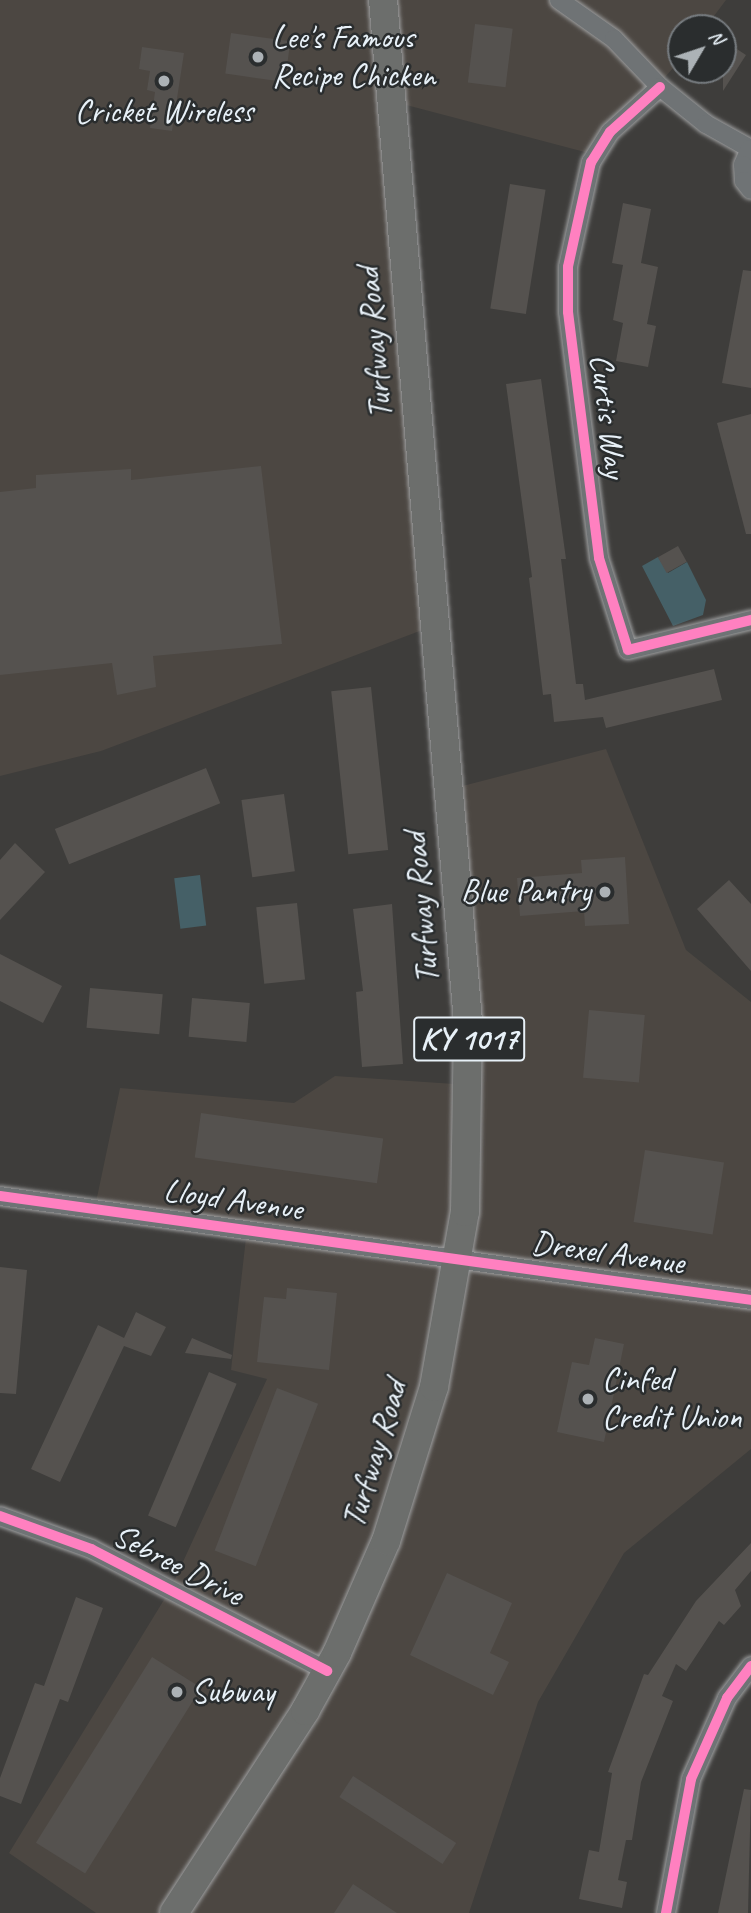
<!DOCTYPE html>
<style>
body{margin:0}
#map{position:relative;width:751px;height:1913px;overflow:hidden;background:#3e3d3b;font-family:Caveat,sans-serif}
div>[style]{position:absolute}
.built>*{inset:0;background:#4c4742}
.water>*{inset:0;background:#456067;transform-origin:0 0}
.building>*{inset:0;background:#55524f;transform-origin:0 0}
.roads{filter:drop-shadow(0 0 2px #9e9fa0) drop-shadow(0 0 2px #9e9fa0)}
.minor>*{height:18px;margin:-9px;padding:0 9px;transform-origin:9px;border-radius:9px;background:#6f7375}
.primary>*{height:28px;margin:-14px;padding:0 14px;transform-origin:14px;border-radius:14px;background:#6c6e6c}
.cycleway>*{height:10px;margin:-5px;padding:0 5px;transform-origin:5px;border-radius:5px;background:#ff80c0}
.dots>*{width:19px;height:19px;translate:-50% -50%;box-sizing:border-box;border:4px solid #2a2d2e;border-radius:50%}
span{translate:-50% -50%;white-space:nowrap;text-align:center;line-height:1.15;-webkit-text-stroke:5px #2a2d2e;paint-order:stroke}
.shield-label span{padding:2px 5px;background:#2a2d2e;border:2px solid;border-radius:5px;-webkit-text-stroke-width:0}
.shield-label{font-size:32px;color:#e8f1f8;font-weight:700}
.poi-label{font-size:33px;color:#e8f1f8}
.left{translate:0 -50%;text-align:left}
.right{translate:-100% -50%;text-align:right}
.street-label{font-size:33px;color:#e8f1f8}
.north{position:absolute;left:667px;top:14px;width:70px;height:70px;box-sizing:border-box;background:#2a2d2e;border:2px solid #767b7f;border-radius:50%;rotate:51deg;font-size:19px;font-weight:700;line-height:28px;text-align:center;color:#e8f1f8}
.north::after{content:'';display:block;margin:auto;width:24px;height:32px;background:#acb2b6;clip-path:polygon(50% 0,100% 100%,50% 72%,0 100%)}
</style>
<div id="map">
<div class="built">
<i style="clip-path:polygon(0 0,726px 0,705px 28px,681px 28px,681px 59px,596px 155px,391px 101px,433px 626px,101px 751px,0 776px)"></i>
<i style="clip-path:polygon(606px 749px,686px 950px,751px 1002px,751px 1449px,624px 1553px,538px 1702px,469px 1913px,96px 1913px,9px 1853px,170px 1590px,267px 1379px,231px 1370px,247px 1229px,95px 1207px,120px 1088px,294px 1103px,335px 1076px,470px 1085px,447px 790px)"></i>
</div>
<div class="water">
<i style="clip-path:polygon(658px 557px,668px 573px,687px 562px,706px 600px,703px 615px,673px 626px,642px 566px)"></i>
<i style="left:200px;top:875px;width:51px;height:26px;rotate:83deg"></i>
</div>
<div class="building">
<i style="left:475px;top:24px;width:38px;height:59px;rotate:7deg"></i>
<i style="left:231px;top:33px;width:60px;height:41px;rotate:8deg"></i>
<i style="clip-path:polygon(723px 40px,746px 55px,723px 91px)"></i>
<i style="clip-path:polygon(142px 47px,184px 53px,172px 131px,150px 128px,155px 92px,147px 90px,150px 71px,139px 69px)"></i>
<i style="left:510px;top:184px;width:36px;height:126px;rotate:9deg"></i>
<i style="clip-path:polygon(623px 203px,651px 209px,641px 263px,658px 267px,647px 324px,656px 326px,648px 367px,616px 361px,623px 323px,613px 320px,623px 265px,612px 263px)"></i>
<i style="clip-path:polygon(743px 270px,751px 271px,751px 388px,722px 383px)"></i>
<i style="clip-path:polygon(541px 379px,566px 559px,561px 559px,576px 684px,583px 684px,585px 700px,714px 669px,722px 700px,606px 728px,603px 717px,554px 722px,551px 694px,543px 695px,529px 578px,532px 577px,506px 384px)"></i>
<i style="clip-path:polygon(751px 414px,751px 534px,746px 534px,717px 423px)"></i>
<i style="clip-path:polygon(261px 466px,282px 644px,153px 656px,156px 687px,117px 695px,112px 663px,0 675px,0 492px,36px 488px,36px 475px,131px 469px,131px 480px)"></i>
<i style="left:678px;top:546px;width:18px;height:23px;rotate:61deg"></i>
<i style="left:371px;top:687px;width:164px;height:40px;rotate:84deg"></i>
<i style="left:206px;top:768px;width:38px;height:163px;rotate:68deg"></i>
<i style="left:284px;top:794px;width:78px;height:43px;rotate:82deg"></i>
<i style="clip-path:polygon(15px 843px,45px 872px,0 920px,0 860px)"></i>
<i style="clip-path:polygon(625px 857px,629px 924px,585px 926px,584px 911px,520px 916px,517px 878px,582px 873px,581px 860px)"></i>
<i style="clip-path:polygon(729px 880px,751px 904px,751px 971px,697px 909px)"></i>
<i style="left:297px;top:903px;width:77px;height:41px;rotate:84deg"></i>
<i style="clip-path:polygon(392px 904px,403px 1064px,362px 1067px,356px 992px,363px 991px,353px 909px)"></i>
<i style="clip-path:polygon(0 954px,62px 986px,43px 1023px,0 1001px)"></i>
<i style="left:90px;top:988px;width:73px;height:40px;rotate:5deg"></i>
<i style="left:192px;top:998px;width:58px;height:39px;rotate:5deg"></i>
<i style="left:589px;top:1010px;width:56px;height:68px;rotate:5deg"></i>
<i style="left:201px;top:1113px;width:184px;height:45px;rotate:8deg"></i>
<i style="left:645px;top:1150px;width:80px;height:73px;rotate:9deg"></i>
<i style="clip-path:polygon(0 1267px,27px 1270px,16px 1394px,0 1393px)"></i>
<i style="clip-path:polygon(287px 1288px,337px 1293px,329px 1370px,257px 1362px,264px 1297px,286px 1299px)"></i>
<i style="clip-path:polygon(136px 1312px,166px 1327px,151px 1356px,124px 1346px,60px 1482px,31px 1469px,98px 1325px,124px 1338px)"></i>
<i style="clip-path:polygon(192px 1338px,232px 1355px,231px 1359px,185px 1353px)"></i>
<i style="clip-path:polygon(595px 1338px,624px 1344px,604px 1442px,557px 1432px,572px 1362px,589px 1365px)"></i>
<i style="left:209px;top:1372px;width:30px;height:156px;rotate:23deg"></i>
<i style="left:277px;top:1388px;width:44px;height:174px;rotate:21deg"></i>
<i style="clip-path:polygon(751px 1543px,751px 1571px,735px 1590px,741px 1606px,724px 1625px,719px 1621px,686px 1671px,676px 1664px,662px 1696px,673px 1701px,641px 1782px,632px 1840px,626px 1840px,618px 1880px,627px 1882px,622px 1908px,579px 1899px,589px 1850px,599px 1852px,612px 1773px,608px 1772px,644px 1674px,648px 1675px,696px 1601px)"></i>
<i style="clip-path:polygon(447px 1573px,512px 1603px,490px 1653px,509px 1662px,493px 1695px,410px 1655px)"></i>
<i style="clip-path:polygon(76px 1597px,103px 1608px,68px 1702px,60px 1699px,21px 1804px,0 1796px,0 1778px,35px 1683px,44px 1686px)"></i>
<i style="left:152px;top:1657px;width:58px;height:219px;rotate:32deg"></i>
<i style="left:353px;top:1776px;width:123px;height:25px;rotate:33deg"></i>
<i style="clip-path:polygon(744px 1789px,751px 1790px,748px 1913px,718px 1913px)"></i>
<i style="clip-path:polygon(353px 1884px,397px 1913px,334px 1913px)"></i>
</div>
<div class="roads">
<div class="minor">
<i style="left:559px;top:0;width:67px;rotate:35.3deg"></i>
<i style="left:614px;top:39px;width:66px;rotate:46.2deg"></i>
<i style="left:660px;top:87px;width:59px;rotate:38.8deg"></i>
<i style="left:706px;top:124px;width:51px;rotate:29.1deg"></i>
<i style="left:660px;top:87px;width:67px;rotate:138deg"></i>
<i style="left:610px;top:132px;width:36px;rotate:122deg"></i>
<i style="left:591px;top:162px;width:107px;rotate:102.4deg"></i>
<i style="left:568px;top:267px;width:45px;rotate:90deg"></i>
<i style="left:568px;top:312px;width:248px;rotate:82.8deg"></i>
<i style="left:599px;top:558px;width:96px;rotate:72.5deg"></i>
<i style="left:628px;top:650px;width:127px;rotate:-13.7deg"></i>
<i style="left:750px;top:149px;width:17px;rotate:114deg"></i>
<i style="left:743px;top:165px;width:16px;rotate:86deg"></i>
<i style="left:744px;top:181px;width:11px;rotate:52deg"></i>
<i style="left:0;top:1196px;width:758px;rotate:7.88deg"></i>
<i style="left:0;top:1516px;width:97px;rotate:19.9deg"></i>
<i style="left:91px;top:1549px;width:266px;rotate:27.3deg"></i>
<i style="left:666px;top:1913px;width:136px;rotate:-79.4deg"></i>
<i style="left:691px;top:1779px;width:89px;rotate:-66deg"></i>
<i style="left:727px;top:1698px;width:40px;rotate:-53deg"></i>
</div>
<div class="primary">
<i style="left:174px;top:1913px;width:241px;rotate:-57deg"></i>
<i style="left:305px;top:1711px;width:66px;rotate:-61.1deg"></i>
<i style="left:337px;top:1653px;width:122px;rotate:-66.4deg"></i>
<i style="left:386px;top:1541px;width:161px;rotate:-72.7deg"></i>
<i style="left:434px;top:1387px;width:178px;rotate:-80deg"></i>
<i style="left:465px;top:1212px;width:190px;rotate:-89.1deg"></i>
<i style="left:468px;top:1022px;width:1026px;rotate:-94.75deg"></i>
</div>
</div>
<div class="cycleway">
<i style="left:660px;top:87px;width:67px;rotate:138deg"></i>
<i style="left:610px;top:132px;width:36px;rotate:122deg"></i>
<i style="left:591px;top:162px;width:107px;rotate:102.4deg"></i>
<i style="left:568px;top:267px;width:45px;rotate:90deg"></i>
<i style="left:568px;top:312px;width:248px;rotate:82.8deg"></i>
<i style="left:599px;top:558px;width:96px;rotate:72.5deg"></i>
<i style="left:628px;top:650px;width:127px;rotate:-13.7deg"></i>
<i style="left:0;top:1196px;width:758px;rotate:7.88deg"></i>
<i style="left:0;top:1516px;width:97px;rotate:19.9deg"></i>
<i style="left:91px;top:1549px;width:266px;rotate:27.3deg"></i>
<i style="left:666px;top:1913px;width:136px;rotate:-79.4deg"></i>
<i style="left:691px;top:1779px;width:89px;rotate:-66deg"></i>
<i style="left:727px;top:1698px;width:40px;rotate:-53deg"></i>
</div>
<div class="dots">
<i style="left:258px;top:57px;background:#acb2b6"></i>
<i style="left:164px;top:81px;background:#acb2b6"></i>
<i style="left:605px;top:892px;background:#acb2b6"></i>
<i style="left:588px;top:1399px;background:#acb2b6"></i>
<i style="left:177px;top:1692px;background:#acb2b6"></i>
</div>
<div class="shield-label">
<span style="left:469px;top:1039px">KY 1017</span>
</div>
<div class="poi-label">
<span class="left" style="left:272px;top:57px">Lee's Famous<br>Recipe Chicken</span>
<span style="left:164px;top:112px">Cricket Wireless</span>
<span class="right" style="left:591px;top:892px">Blue Pantry</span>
<span class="left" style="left:602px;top:1399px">Cinfed<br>Credit Union</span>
<span class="left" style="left:191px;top:1692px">Subway</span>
</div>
<div class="street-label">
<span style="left:375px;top:343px;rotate:-95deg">Turfway Road</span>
<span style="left:608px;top:416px;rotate:83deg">Curtis Way</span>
<span style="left:422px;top:908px;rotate:-95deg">Turfway Road</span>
<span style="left:233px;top:1200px;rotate:8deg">Lloyd Avenue</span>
<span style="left:608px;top:1253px;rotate:8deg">Drexel Avenue</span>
<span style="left:375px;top:1454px;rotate:-73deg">Turfway Road</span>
<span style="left:178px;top:1565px;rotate:27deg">Sebree Drive</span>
</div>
<div class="north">N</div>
</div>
